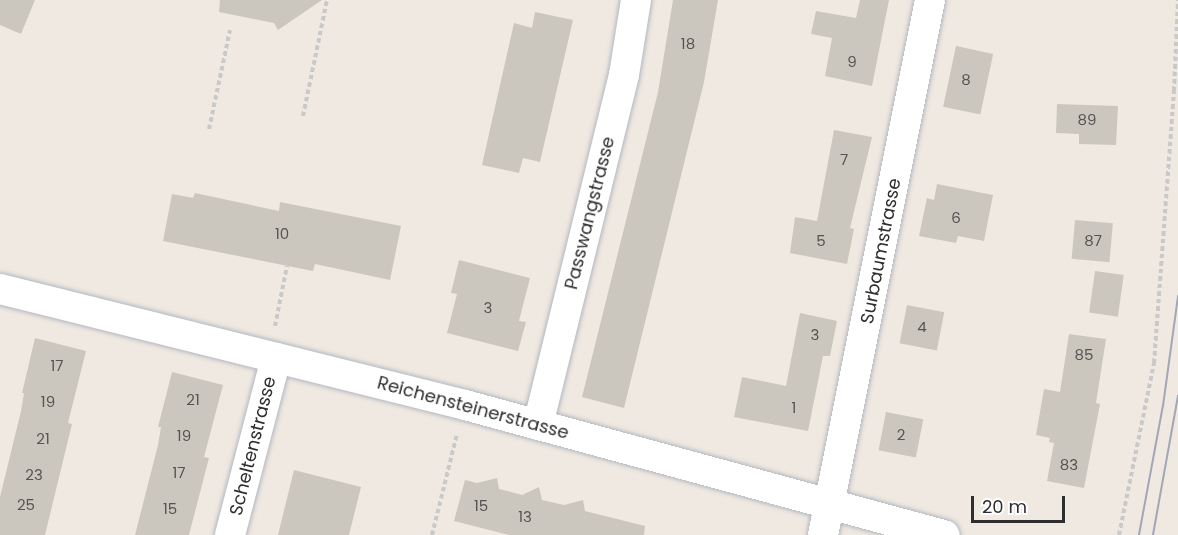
<!DOCTYPE html>
<style>
body{margin:0}
#map{position:relative;width:1178px;height:535px;overflow:hidden;background:#efe9e1;font-family:Poppins,sans-serif}
div>[style]{position:absolute}
.building>*{inset:0;background:#cbc7bf;transform-origin:0 0}
.path>*{height:4px;margin-top:-2px;transform-origin:0;background:repeating-linear-gradient(90deg,#c9c9c9 0 4.5px,transparent 0 7.5px)}
.roads{filter:drop-shadow(0 0 2px #b4b7c1) drop-shadow(0 0 2px #b4b7c1)}
.minor>*{height:30px;margin:-15px;padding:0 15px;transform-origin:15px;border-radius:15px;background:#fff}
.tram>*{height:1.5px;margin:-0.75px;padding:0 0.75px;transform-origin:0.75px;border-radius:0.75px;background:#a3a6b8}
span{translate:-50% -50%;white-space:nowrap;text-align:center;line-height:1.15;-webkit-text-stroke:6px #fff;paint-order:stroke}
.number-label{font-size:15px;color:#555452}
.number-label span{-webkit-text-stroke-width:0}
.street-label{font-size:18px;color:#2e2e2e}
.scale{position:absolute;left:971px;top:496px;width:94px;height:27px;box-sizing:border-box;border:3px solid #2e2e2e;border-top:0;padding-left:8px;font-size:18px;line-height:21px;white-space:nowrap;color:#2e2e2e;-webkit-text-stroke:4px #fff;paint-order:stroke}
</style>
<div id="map">
<div class="building">
<i style="clip-path:polygon(0 0,35px 0,21px 34px,0 25px)"></i>
<i style="clip-path:polygon(220px 0,322px 0,278px 30px,274px 23px,219px 12px)"></i>
<i style="clip-path:polygon(673px 0,718px 0,704px 82px,624px 408px,582px 397px,658px 92px)"></i>
<i style="clip-path:polygon(860px 0,889px 0,872px 86px,825px 76px,832px 38px,811px 34px,816px 11px,856px 18px)"></i>
<i style="clip-path:polygon(535px 12px,573px 20px,540px 162px,523px 158px,519px 173px,482px 165px,514px 23px,532px 28px)"></i>
<i style="left:956px;top:46px;width:38px;height:62px;rotate:12deg"></i>
<i style="clip-path:polygon(1057px 104px,1118px 106px,1116px 145px,1079px 144px,1079px 134px,1056px 133px)"></i>
<i style="clip-path:polygon(834px 130px,872px 137px,850px 228px,854px 229px,847px 264px,790px 253px,795px 217px,817px 221px)"></i>
<i style="clip-path:polygon(937px 184px,993px 195px,984px 241px,958px 236px,956px 243px,919px 236px,927px 198px,934px 200px)"></i>
<i style="clip-path:polygon(195px 193px,279px 211px,280px 202px,401px 226px,390px 280px,315px 264px,313px 271px,163px 241px,172px 194px,193px 198px)"></i>
<i style="left:1075px;top:220px;width:38px;height:39px;rotate:5deg"></i>
<i style="clip-path:polygon(459px 260px,530px 278px,519px 321px,526px 322px,518px 351px,447px 333px,457px 294px,451px 293px)"></i>
<i style="left:1095px;top:271px;width:29px;height:42px;rotate:8deg"></i>
<i style="left:907px;top:305px;width:38px;height:39px;rotate:11deg"></i>
<i style="clip-path:polygon(800px 313px,837px 321px,830px 356px,823px 356px,808px 431px,734px 417px,742px 377px,786px 386px)"></i>
<i style="clip-path:polygon(1069px 334px,1106px 339px,1096px 403px,1100px 404px,1084px 488px,1047px 481px,1054px 443px,1049px 442px,1050px 438px,1036px 435px,1044px 389px,1060px 392px)"></i>
<i style="clip-path:polygon(35px 338px,86px 351px,68px 423px,72px 424px,45px 535px,0 535px,0 497px,21px 411px,24px 393px,22px 393px)"></i>
<i style="clip-path:polygon(172px 372px,223px 385px,204px 457px,209px 458px,189px 535px,135px 535px,158px 445px,161px 427px,158px 427px)"></i>
<i style="left:886px;top:412px;width:38px;height:39px;rotate:11deg"></i>
<i style="clip-path:polygon(294px 470px,361px 487px,349px 535px,278px 535px)"></i>
<i style="clip-path:polygon(497px 478px,499px 489px,522px 495px,539px 487px,542px 500px,564px 505px,583px 500px,585px 511px,645px 526px,644px 535px,509px 535px,454px 521px,465px 480px,477px 483px)"></i>
</div>
<div class="path">
<i style="left:303px;top:116px;width:118px;rotate:-78.3deg"></i>
<i style="left:209px;top:129px;width:101px;rotate:-78deg"></i>
<i style="left:275px;top:326px;width:61px;rotate:-78.7deg"></i>
<i style="left:432px;top:535px;width:104px;rotate:-76.1deg"></i>
<i style="left:1119px;top:535px;width:176px;rotate:-78.5deg"></i>
<i style="left:1154px;top:363px;width:273px;rotate:-85.8deg"></i>
<i style="left:1174px;top:91px;width:91px;rotate:-87.5deg"></i>
</div>
<div class="roads">
<div class="minor">
<i style="left:0;top:289px;width:479px;rotate:14deg"></i>
<i style="left:465px;top:405px;width:497px;rotate:15.2deg"></i>
<i style="left:538px;top:425px;width:360px;rotate:-76.2deg"></i>
<i style="left:624px;top:75px;width:76px;rotate:-80.9deg"></i>
<i style="left:230px;top:535px;width:183px;rotate:-75.4deg"></i>
<i style="left:823px;top:535px;width:546px;rotate:-78.69deg"></i>
</div>
</div>
<div class="tram">
<i style="left:1139px;top:535px;width:131px;rotate:-79.5deg"></i>
<i style="left:1163px;top:406px;width:111px;rotate:-82.2deg"></i>
<i style="left:1153px;top:535px;width:141px;rotate:-79.8deg"></i>
</div>
<div class="number-label">
<span style="left:688px;top:44px">18</span>
<span style="left:852px;top:62px">9</span>
<span style="left:966px;top:80px">8</span>
<span style="left:1087px;top:120px">89</span>
<span style="left:844px;top:160px">7</span>
<span style="left:956px;top:218px">6</span>
<span style="left:282px;top:234px">10</span>
<span style="left:821px;top:241px">5</span>
<span style="left:1093px;top:241px">87</span>
<span style="left:488px;top:308px">3</span>
<span style="left:922px;top:327px">4</span>
<span style="left:815px;top:335px">3</span>
<span style="left:1084px;top:355px">85</span>
<span style="left:57px;top:366px">17</span>
<span style="left:193px;top:400px">21</span>
<span style="left:48px;top:402px">19</span>
<span style="left:794px;top:408px">1</span>
<span style="left:901px;top:435px">2</span>
<span style="left:184px;top:436px">19</span>
<span style="left:43px;top:439px">21</span>
<span style="left:1069px;top:465px">83</span>
<span style="left:179px;top:473px">17</span>
<span style="left:34px;top:475px">23</span>
<span style="left:26px;top:505px">25</span>
<span style="left:481px;top:506px">15</span>
<span style="left:170px;top:509px">15</span>
<span style="left:525px;top:517px">13</span>
</div>
<div class="street-label">
<span style="left:590px;top:213px;rotate:-76deg">Passwangstrasse</span>
<span style="left:881px;top:251px;rotate:-79deg">Surbaumstrasse</span>
<span style="left:473px;top:408px;rotate:15deg">Reichensteinerstrasse</span>
<span style="left:253px;top:446px;rotate:-76deg">Scheltenstrasse</span>
</div>
<div class="scale">20 m</div>
</div>
